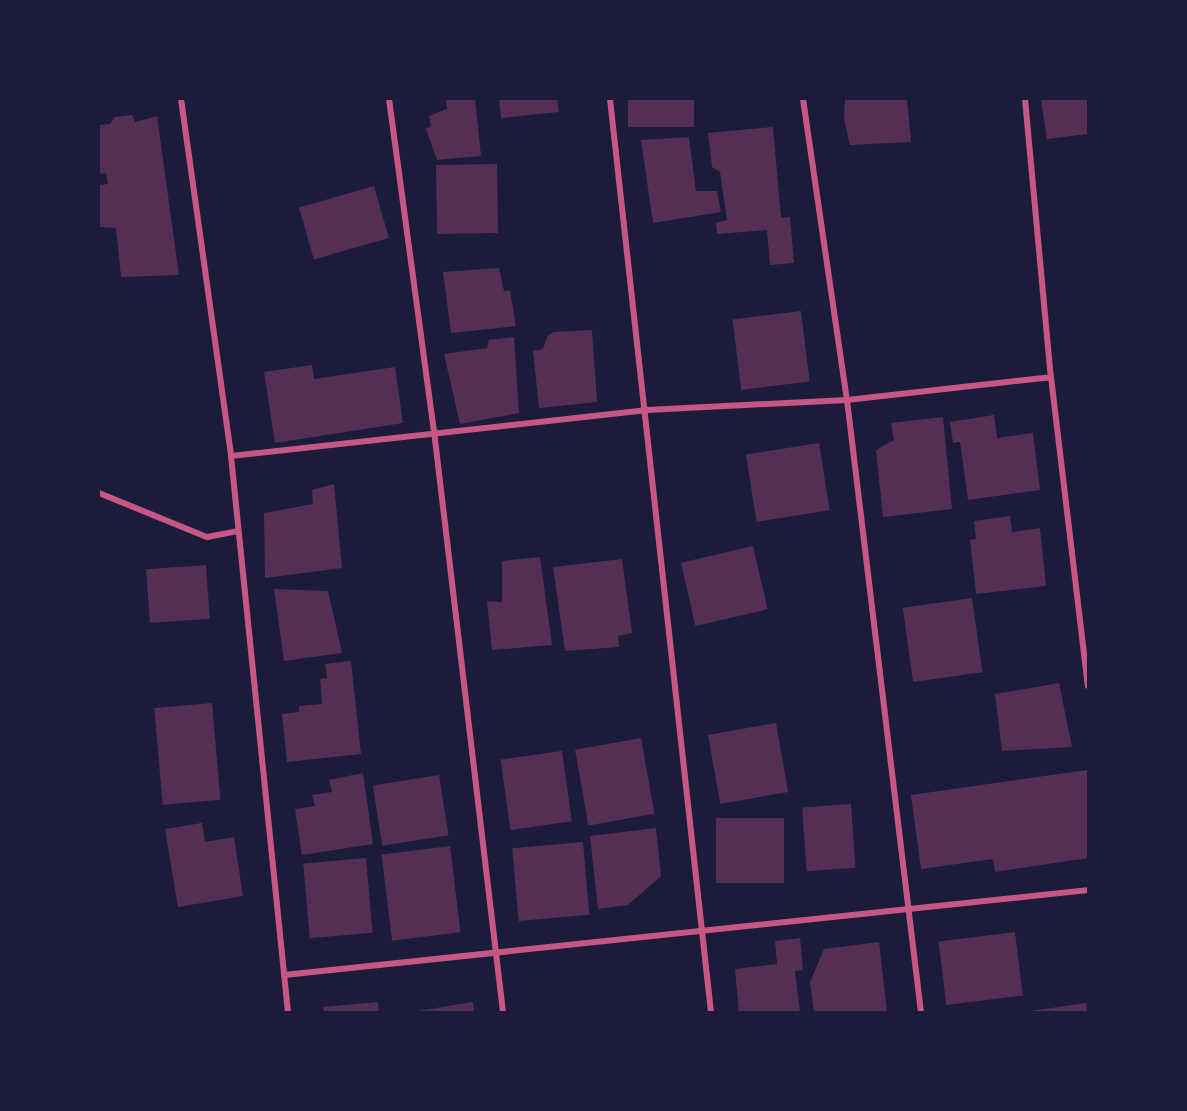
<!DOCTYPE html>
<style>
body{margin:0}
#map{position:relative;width:1187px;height:1111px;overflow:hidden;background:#1b1b3a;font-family:Inter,sans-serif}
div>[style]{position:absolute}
.building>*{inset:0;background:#542f53;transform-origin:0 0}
.minor>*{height:6px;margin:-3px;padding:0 3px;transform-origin:3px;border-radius:3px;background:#c65784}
span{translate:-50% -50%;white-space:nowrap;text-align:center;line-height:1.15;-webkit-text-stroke:4.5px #1b1b3a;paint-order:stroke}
.frame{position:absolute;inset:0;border:100px solid #1b1b3a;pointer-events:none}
</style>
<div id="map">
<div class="building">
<i style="clip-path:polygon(446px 99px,475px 99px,481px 156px,437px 160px,426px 129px,431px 126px,429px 116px,447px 109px)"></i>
<i style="clip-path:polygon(499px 99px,557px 99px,559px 112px,501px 118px)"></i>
<i style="left:628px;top:99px;width:66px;height:28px"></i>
<i style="clip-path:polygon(845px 99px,907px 99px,911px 142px,850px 145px,844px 119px)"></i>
<i style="clip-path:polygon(1041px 99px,1088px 99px,1088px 134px,1047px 139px)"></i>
<i style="clip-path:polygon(132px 115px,135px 122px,157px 116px,179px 275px,121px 277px,116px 228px,99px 227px,99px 185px,108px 184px,106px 173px,99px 174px,99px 125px,110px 124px,115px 117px)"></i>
<i style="clip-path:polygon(773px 127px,781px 218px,790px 217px,794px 263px,770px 265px,767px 230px,717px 234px,716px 223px,727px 220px,720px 172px,712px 167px,708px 133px)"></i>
<i style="clip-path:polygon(689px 137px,696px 191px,717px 191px,721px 212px,653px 223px,641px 140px)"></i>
<i style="left:497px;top:164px;width:69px;height:61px;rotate:89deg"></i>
<i style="left:374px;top:186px;width:54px;height:78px;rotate:74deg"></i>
<i style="clip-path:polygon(499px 268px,504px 291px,510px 290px,516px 326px,451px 333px,443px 272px)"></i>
<i style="left:801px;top:311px;width:71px;height:69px;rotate:83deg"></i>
<i style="clip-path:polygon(592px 330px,597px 402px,539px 408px,533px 351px,543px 349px,548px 335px,554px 332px)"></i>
<i style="clip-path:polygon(514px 337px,519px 413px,460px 424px,444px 354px,487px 348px,489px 340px)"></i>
<i style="clip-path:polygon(312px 365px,314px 379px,395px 367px,403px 423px,275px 443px,264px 372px)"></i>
<i style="clip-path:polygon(994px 415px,997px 438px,1033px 433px,1040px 490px,968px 500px,960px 442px,953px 443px,950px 422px)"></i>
<i style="clip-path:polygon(943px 417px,952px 509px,883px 517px,876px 450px,894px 440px,891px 423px)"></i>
<i style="left:819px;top:443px;width:68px;height:74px;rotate:81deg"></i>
<i style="clip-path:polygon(334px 484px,342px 568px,265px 578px,264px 513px,313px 504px,312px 490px)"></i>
<i style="clip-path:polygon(1010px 516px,1012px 532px,1040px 528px,1046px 586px,976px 594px,970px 540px,976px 539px,974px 521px)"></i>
<i style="left:753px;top:546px;width:65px;height:74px;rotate:77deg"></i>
<i style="clip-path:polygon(540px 557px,552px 645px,492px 650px,487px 601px,502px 602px,502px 561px)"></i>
<i style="clip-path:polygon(622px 559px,632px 633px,618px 636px,619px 647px,565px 651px,553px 567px)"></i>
<i style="left:206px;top:565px;width:54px;height:60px;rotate:86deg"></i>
<i style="clip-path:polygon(274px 589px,328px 591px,342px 653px,284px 661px)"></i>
<i style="left:972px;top:598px;width:75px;height:70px;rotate:82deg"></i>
<i style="clip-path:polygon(351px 661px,361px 754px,287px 762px,282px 714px,299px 712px,299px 706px,322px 704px,320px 679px,327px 678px,325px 664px)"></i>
<i style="clip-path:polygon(1059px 683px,1072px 747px,1002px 751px,995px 694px)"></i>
<i style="left:212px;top:703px;width:97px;height:58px;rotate:85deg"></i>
<i style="left:776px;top:723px;width:70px;height:69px;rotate:80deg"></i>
<i style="left:641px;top:738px;width:77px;height:67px;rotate:80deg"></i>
<i style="left:562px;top:751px;width:71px;height:62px;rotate:82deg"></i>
<i style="clip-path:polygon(1087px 770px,1088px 858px,995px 872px,993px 859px,921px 869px,911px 795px)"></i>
<i style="clip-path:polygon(363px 773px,373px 844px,302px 855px,295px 809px,315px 806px,312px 795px,332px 792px,329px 780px)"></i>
<i style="left:439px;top:775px;width:61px;height:67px;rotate:81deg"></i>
<i style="left:851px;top:804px;width:64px;height:49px;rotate:86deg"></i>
<i style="left:716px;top:818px;width:68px;height:65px"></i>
<i style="clip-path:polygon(202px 823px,205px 842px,234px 837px,243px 896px,178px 907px,165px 829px)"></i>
<i style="clip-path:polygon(656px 828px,661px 876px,628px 905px,598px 909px,590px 836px)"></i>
<i style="left:583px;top:842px;width:73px;height:71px;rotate:85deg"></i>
<i style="left:450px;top:846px;width:87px;height:69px;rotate:83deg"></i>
<i style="left:366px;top:858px;width:75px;height:63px;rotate:85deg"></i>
<i style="left:1015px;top:932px;width:64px;height:77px;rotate:83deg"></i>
<i style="clip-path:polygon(800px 938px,803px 970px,795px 971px,800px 1012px,739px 1012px,735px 969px,777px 964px,775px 941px)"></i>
<i style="clip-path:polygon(879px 942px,887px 1012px,814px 1012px,810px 982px,824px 949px)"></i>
<i style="clip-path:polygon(378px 1002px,379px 1012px,324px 1012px,323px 1007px)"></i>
<i style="clip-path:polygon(473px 1002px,474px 1012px,418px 1012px,418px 1011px)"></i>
<i style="clip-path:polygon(1086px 1003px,1088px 1012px,1031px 1012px,1031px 1011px)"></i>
</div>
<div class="minor">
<i style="left:181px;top:99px;width:360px;rotate:82deg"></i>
<i style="left:231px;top:456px;width:559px;rotate:84.15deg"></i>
<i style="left:389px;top:99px;width:335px;rotate:82.3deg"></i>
<i style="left:434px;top:431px;width:585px;rotate:83.23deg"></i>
<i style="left:610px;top:99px;width:919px;rotate:83.69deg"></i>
<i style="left:803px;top:99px;width:304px;rotate:81.7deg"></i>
<i style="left:847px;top:400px;width:616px;rotate:83.11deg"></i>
<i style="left:1025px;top:99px;width:279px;rotate:84.7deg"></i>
<i style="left:1051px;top:377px;width:311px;rotate:83.2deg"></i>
<i style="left:231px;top:456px;width:419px;rotate:-6.3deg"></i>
<i style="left:647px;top:410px;width:200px;rotate:-2.9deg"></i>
<i style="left:847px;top:400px;width:205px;rotate:-6.4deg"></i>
<i style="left:99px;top:493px;width:117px;rotate:22.2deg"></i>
<i style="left:207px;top:537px;width:31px;rotate:-11deg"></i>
<i style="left:284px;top:975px;width:808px;rotate:-6.03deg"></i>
</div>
<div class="frame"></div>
</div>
